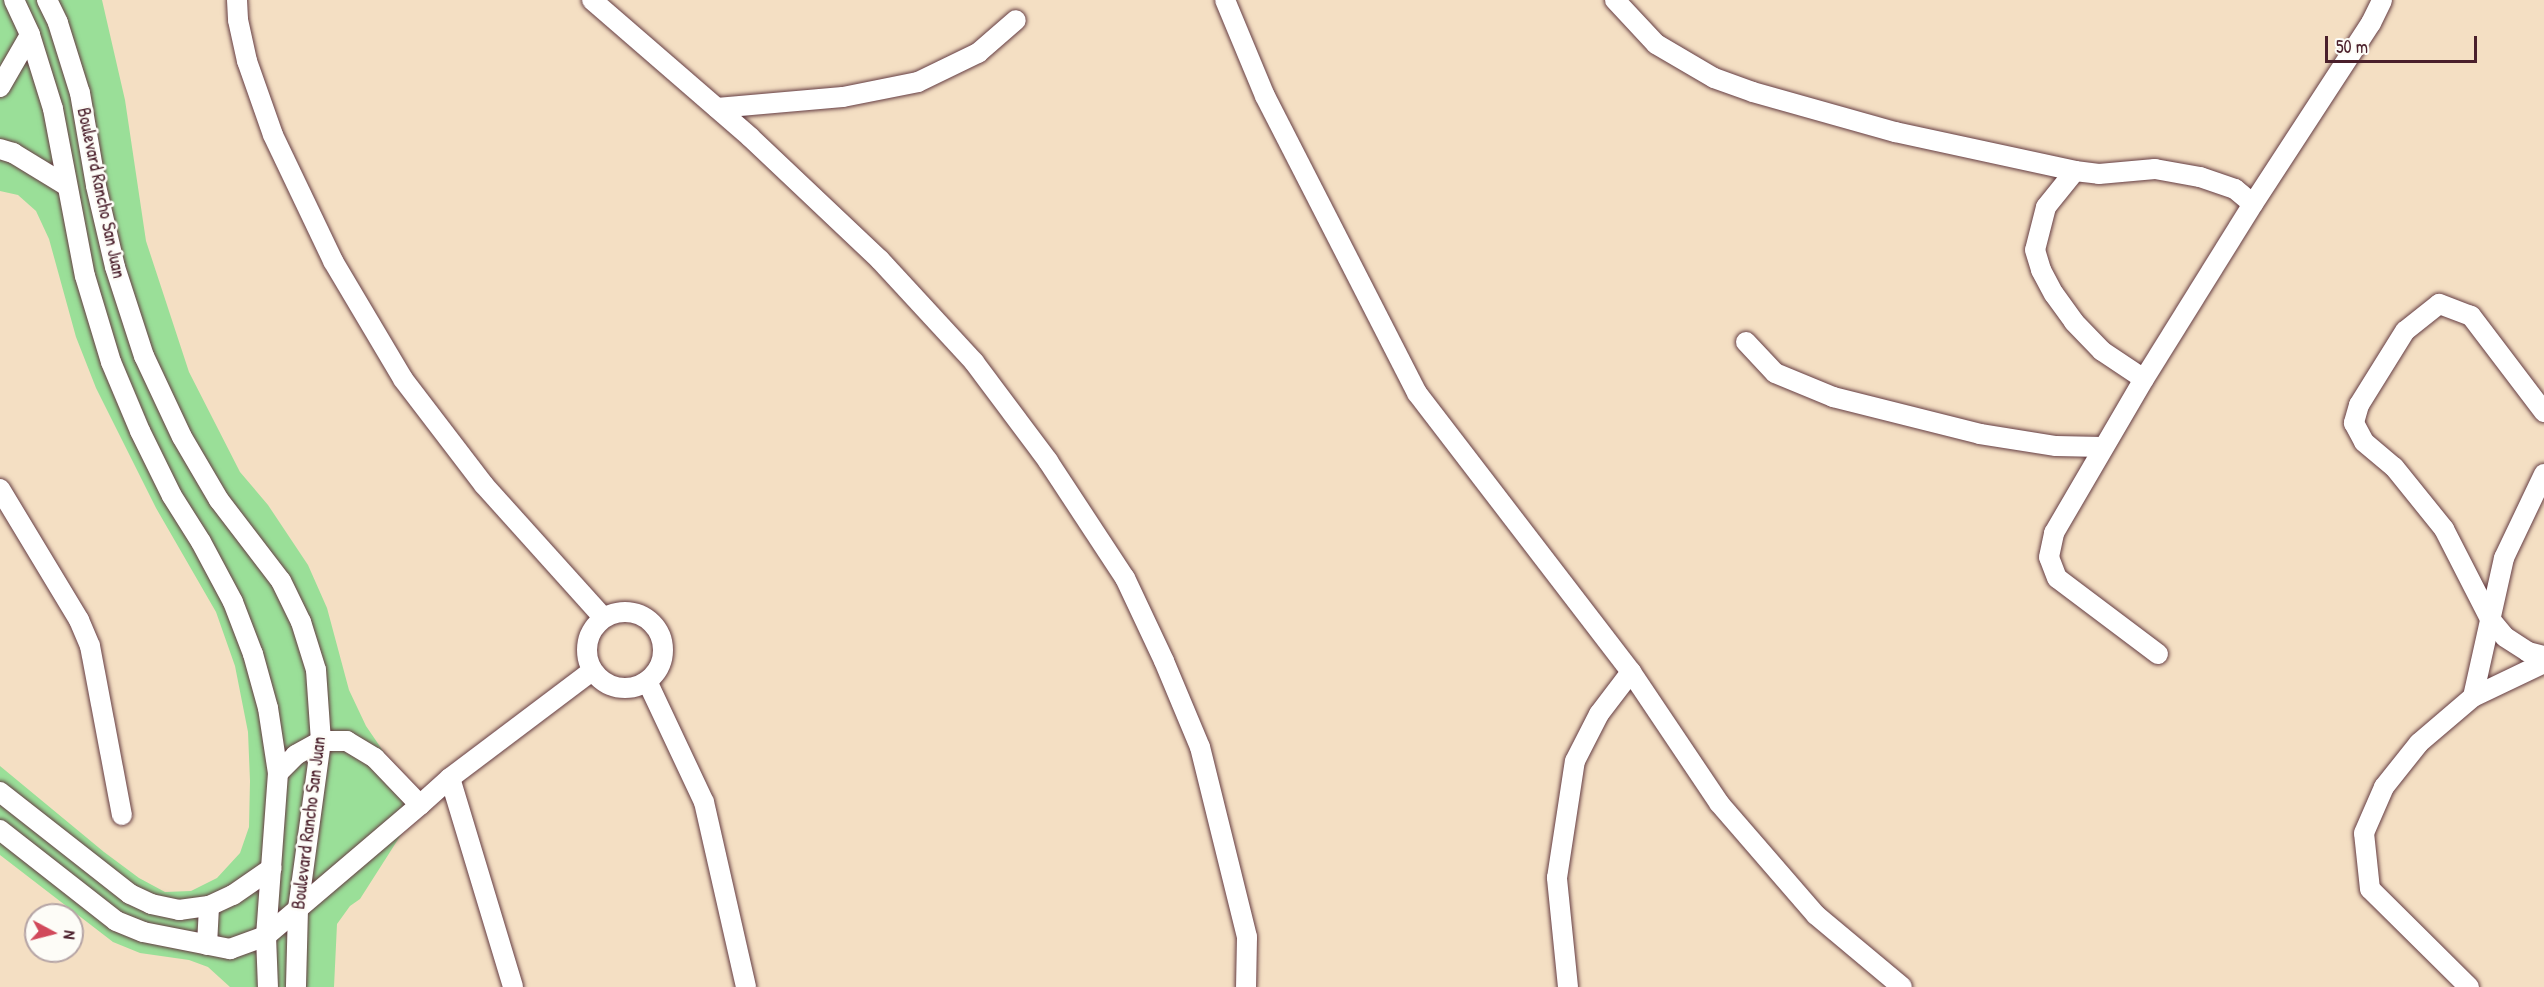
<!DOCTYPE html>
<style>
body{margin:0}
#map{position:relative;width:2544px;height:987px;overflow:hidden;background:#f4dfc3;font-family:"Patrick Hand",sans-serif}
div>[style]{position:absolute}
.green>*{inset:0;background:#9adf98}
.roads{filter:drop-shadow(0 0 2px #643c42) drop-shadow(0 0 2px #643c42)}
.minor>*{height:20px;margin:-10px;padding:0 10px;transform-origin:10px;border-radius:10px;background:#fff}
.minor>.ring{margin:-10px;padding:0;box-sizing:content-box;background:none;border:20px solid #fff;border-radius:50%}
span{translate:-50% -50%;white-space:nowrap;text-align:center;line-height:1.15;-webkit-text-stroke:5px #fdfcf7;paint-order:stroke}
.street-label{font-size:18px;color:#4a1f2b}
.north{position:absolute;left:24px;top:903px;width:60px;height:60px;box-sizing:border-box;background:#fdfcf7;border:2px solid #b5a4a5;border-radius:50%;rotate:97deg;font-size:16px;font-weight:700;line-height:24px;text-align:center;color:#4a1f2b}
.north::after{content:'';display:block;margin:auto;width:21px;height:27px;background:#d1495b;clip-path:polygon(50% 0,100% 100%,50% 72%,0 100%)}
.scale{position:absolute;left:2325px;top:36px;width:152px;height:27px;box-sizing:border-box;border:3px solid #4a1f2b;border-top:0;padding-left:8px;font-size:18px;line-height:21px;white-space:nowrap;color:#4a1f2b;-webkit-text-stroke:4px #fdfcf7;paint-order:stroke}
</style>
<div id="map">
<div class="green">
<i style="clip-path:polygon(0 0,102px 0,125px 100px,146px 241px,189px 372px,240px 472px,268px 505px,308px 565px,327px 608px,349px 690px,366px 726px,420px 805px,360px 899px,350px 906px,337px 924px,334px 987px,230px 987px,208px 967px,189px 960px,140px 953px,113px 942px,0 855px,0 766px,104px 852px,139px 878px,165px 892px,191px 891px,217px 878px,240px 853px,249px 827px,250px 781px,248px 732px,235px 666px,216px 612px,156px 508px,96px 388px,76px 337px,49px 239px,36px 211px,18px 195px,0 191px)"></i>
</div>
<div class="roads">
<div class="minor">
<i style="left:14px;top:0;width:38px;rotate:65deg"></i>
<i style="left:30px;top:35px;width:77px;rotate:72.7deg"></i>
<i style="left:53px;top:109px;width:170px;rotate:79.2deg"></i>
<i style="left:85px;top:276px;width:90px;rotate:73.2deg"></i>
<i style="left:111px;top:362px;width:75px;rotate:67.2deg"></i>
<i style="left:140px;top:431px;width:72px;rotate:63.8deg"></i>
<i style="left:172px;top:496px;width:54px;rotate:57.8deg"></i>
<i style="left:201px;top:542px;width:68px;rotate:61.9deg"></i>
<i style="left:233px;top:602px;width:56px;rotate:69deg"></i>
<i style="left:253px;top:654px;width:56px;rotate:74.5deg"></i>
<i style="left:268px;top:708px;width:66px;rotate:81.3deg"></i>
<i style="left:278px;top:773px;width:163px;rotate:94.2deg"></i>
<i style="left:266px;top:936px;width:51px;rotate:87.8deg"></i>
<i style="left:47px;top:0;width:25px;rotate:64deg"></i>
<i style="left:58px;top:23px;width:73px;rotate:72.6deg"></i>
<i style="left:80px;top:93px;width:94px;rotate:80.2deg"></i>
<i style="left:96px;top:186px;width:83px;rotate:76.8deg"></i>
<i style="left:115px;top:267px;width:94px;rotate:72deg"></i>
<i style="left:144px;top:356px;width:89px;rotate:64.9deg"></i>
<i style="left:182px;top:437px;width:73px;rotate:59.6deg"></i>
<i style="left:219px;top:500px;width:102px;rotate:52.6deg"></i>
<i style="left:281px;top:581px;width:46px;rotate:64deg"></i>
<i style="left:301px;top:622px;width:50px;rotate:72.6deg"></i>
<i style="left:316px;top:670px;width:71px;rotate:86deg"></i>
<i style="left:321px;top:741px;width:170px;rotate:97.8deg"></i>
<i style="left:298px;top:909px;width:78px;rotate:91.5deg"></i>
<i style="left:237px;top:0;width:20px;rotate:87deg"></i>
<i style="left:238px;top:20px;width:42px;rotate:77.6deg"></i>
<i style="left:247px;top:61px;width:78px;rotate:70.6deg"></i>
<i style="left:273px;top:135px;width:140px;rotate:64.5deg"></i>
<i style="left:333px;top:261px;width:137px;rotate:59.3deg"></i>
<i style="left:403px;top:379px;width:133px;rotate:52.6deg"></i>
<i style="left:484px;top:485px;width:178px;rotate:48deg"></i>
<i style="left:592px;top:0;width:209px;rotate:40.9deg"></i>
<i style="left:750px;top:137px;width:179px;rotate:43.4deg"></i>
<i style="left:880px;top:260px;width:139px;rotate:47.3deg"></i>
<i style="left:974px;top:362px;width:124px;rotate:53.2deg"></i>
<i style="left:1048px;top:461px;width:140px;rotate:56.7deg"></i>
<i style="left:1125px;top:578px;width:92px;rotate:64.8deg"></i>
<i style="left:1164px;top:661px;width:93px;rotate:67.3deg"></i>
<i style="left:1200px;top:747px;width:196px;rotate:76.1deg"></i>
<i style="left:1247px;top:937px;width:50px;rotate:91.1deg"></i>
<i style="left:1225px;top:0;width:104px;rotate:67.4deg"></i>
<i style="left:1265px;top:96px;width:334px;rotate:62.9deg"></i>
<i style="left:1417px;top:393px;width:352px;rotate:52.5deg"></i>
<i style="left:1631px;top:672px;width:158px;rotate:56.1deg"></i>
<i style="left:1719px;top:803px;width:148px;rotate:49.1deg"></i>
<i style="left:1816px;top:915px;width:112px;rotate:39.9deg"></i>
<i style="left:1615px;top:0;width:60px;rotate:47deg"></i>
<i style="left:1656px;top:44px;width:67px;rotate:30.4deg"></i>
<i style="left:1714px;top:78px;width:41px;rotate:19.7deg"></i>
<i style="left:1753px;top:92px;width:148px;rotate:15.7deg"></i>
<i style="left:1895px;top:132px;width:184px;rotate:12.2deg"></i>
<i style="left:2075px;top:171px;width:24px;rotate:7deg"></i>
<i style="left:2099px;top:174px;width:56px;rotate:-5.1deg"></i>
<i style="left:2155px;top:169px;width:46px;rotate:10.1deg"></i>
<i style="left:2200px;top:177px;width:37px;rotate:19deg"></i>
<i style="left:2235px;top:189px;width:23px;rotate:40deg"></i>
<i style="left:0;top:87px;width:60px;rotate:-60deg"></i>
<i style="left:717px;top:108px;width:126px;rotate:-5deg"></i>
<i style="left:843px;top:97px;width:76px;rotate:-11.3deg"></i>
<i style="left:918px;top:82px;width:67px;rotate:-25.8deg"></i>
<i style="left:978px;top:53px;width:50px;rotate:-41deg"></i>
<i style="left:0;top:149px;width:14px;rotate:17deg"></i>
<i style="left:13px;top:153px;width:63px;rotate:31.4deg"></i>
<i style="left:2075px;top:171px;width:46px;rotate:128.9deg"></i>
<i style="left:2046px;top:207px;width:44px;rotate:104.3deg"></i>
<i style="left:2035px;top:250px;width:21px;rotate:73deg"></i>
<i style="left:2041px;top:270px;width:27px;rotate:62deg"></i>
<i style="left:2054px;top:294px;width:34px;rotate:54deg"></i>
<i style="left:2074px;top:322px;width:40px;rotate:46deg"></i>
<i style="left:2102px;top:351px;width:50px;rotate:33.7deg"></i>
<i style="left:1746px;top:342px;width:42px;rotate:46.9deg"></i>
<i style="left:1775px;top:373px;width:63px;rotate:22.5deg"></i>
<i style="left:1833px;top:397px;width:152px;rotate:14.1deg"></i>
<i style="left:1980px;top:434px;width:77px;rotate:9deg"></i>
<i style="left:2056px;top:446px;width:46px;rotate:1.2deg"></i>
<i style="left:2544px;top:412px;width:121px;rotate:-127.2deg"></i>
<i style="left:2471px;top:316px;width:34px;rotate:-159deg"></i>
<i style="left:2439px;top:304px;width:43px;rotate:141.5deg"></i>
<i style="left:2405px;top:331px;width:87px;rotate:121.9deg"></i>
<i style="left:2359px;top:405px;width:19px;rotate:106deg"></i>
<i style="left:2354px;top:423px;width:21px;rotate:62deg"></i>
<i style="left:2364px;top:442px;width:39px;rotate:40deg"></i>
<i style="left:2394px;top:467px;width:80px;rotate:51.1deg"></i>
<i style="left:2444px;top:529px;width:101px;rotate:62.9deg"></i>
<i style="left:2490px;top:619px;width:23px;rotate:50deg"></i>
<i style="left:2505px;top:637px;width:27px;rotate:33deg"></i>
<i style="left:2528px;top:652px;width:16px;rotate:14deg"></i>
<i style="left:2544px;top:474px;width:93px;rotate:115.5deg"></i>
<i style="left:2504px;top:558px;width:142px;rotate:102.6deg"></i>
<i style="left:2473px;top:697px;width:79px;rotate:-25.6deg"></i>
<i style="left:0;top:489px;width:153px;rotate:58.9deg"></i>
<i style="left:79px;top:620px;width:28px;rotate:67deg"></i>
<i style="left:90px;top:646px;width:172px;rotate:79.3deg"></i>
<i class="ring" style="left:587px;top:612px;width:56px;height:56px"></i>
<i style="left:2158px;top:654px;width:126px;rotate:-143deg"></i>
<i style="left:2057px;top:578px;width:22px;rotate:-111deg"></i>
<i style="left:2049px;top:557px;width:25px;rotate:-78deg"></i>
<i style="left:2054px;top:533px;width:178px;rotate:-59.7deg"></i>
<i style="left:2144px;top:379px;width:206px;rotate:-58.1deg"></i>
<i style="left:2253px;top:204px;width:216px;rotate:-56.9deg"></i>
<i style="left:2371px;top:23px;width:25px;rotate:-64deg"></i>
<i style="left:647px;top:681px;width:134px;rotate:64.8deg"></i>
<i style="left:704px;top:802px;width:190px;rotate:77.2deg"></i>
<i style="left:450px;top:778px;width:218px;rotate:73.2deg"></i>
<i style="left:0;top:792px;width:165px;rotate:38.1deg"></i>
<i style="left:130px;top:894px;width:23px;rotate:25deg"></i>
<i style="left:151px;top:904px;width:29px;rotate:12deg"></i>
<i style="left:179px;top:910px;width:30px;rotate:-8deg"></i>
<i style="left:209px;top:906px;width:26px;rotate:-25deg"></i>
<i style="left:233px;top:895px;width:47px;rotate:-34.7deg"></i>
<i style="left:420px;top:805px;width:40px;rotate:-42deg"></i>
<i style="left:450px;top:778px;width:178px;rotate:-37deg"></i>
<i style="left:0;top:830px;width:147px;rotate:38.1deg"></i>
<i style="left:116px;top:921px;width:29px;rotate:22deg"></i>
<i style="left:143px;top:932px;width:89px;rotate:11.1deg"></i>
<i style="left:230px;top:949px;width:38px;rotate:-20deg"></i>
<i style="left:266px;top:936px;width:202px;rotate:-40.4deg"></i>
<i style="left:420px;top:805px;width:65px;rotate:-133.8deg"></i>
<i style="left:375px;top:758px;width:33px;rotate:-149deg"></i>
<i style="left:347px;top:741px;width:26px;rotate:180deg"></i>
<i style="left:321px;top:741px;width:29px;rotate:151deg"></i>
<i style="left:296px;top:755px;width:25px;rotate:135deg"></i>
<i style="left:207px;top:945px;width:39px;rotate:-87deg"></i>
<i style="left:1568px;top:987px;width:110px;rotate:-95.8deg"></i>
<i style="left:1557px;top:878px;width:118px;rotate:-81.3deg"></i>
<i style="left:1575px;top:761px;width:53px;rotate:-62.9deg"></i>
<i style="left:1599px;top:714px;width:53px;rotate:-52.7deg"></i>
<i style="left:2469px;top:987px;width:139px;rotate:-135.3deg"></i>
<i style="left:2370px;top:889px;width:56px;rotate:-96.1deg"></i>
<i style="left:2364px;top:833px;width:50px;rotate:-66.5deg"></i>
<i style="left:2384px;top:787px;width:56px;rotate:-51.5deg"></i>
<i style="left:2419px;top:743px;width:71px;rotate:-40.4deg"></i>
</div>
</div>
<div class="street-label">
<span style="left:101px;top:193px;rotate:78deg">Boulevard Rancho San Juan</span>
<span style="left:309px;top:823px;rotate:-83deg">Boulevard Rancho San Juan</span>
</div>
<div class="north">N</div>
<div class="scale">50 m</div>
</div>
